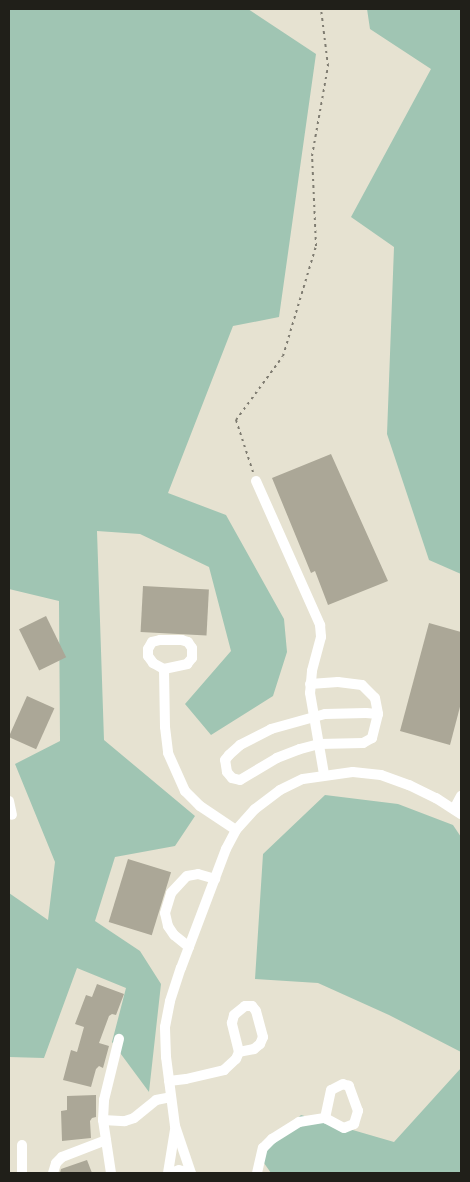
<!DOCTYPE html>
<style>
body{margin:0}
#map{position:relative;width:470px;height:1182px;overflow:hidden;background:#e6e2d1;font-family:Rubik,sans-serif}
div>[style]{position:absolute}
.green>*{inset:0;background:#a0c5b3}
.building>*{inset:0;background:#aba797;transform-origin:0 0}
.path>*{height:2px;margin-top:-1px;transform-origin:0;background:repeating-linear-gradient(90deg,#7f7c71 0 2.5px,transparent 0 6.5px)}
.minor>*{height:10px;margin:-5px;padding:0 5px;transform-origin:5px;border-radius:5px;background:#fff}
span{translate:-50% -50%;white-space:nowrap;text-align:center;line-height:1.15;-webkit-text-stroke:4px #f3efde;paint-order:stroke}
.frame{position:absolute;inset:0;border:10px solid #201f19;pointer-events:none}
</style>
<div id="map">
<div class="green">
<i style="clip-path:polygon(9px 9px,248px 9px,316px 54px,279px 317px,233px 326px,168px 493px,226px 515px,284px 619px,287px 652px,273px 696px,211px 735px,185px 704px,231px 651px,209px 567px,140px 534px,97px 531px,104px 740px,195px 816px,175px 846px,115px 857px,95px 921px,140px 951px,161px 984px,149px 1092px,112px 1042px,126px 988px,77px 968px,44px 1058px,9px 1057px,9px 893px,48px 920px,55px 862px,15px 764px,60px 741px,59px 601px,9px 589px)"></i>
<i style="clip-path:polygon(367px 9px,461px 9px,461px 574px,429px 560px,387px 434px,394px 247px,351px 217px,431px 69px,370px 29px)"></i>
<i style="clip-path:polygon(325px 795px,398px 804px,453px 825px,461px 837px,461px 1052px,389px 1015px,318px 983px,255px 979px,263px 854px)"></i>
<i style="clip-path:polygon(461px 1068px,461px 1173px,271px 1173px,259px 1156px,301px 1115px,394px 1142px)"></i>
</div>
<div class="building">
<i style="clip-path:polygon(331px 454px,388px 581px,328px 605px,315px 571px,311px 573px,272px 478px)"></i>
<i style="left:143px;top:586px;width:66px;height:46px;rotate:3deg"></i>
<i style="left:46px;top:616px;width:46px;height:30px;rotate:64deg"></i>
<i style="clip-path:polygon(429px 623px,461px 632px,461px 703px,450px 745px,400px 731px)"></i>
<i style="left:27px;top:696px;width:30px;height:45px;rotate:24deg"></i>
<i style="left:128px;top:859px;width:45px;height:66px;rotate:17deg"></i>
<i style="clip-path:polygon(97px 984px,124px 994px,116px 1015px,112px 1014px,109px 1016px,99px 1043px,109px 1046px,103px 1068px,99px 1066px,96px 1069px,91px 1087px,63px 1080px,71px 1050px,77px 1052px,84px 1027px,75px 1024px,86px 995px,92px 997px)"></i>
<i style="clip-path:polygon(96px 1095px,96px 1117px,92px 1118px,90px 1121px,91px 1138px,62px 1141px,61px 1111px,67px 1110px,67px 1096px)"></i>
<i style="clip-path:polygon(87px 1160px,92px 1173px,60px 1173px,61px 1169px)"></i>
</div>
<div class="path">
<i style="left:253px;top:472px;width:55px;rotate:-108.1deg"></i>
<i style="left:236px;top:420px;width:79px;rotate:-53.7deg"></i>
<i style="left:283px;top:356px;width:115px;rotate:-73.3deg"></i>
<i style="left:316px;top:246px;width:90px;rotate:-92.5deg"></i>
<i style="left:312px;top:156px;width:91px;rotate:-79.9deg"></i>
<i style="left:328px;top:66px;width:57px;rotate:-97deg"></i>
</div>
<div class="minor">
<i style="left:256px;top:481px;width:158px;rotate:66deg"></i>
<i style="left:320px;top:625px;width:12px;rotate:85deg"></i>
<i style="left:321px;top:637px;width:35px;rotate:105deg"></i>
<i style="left:312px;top:671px;width:22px;rotate:95deg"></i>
<i style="left:310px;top:693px;width:82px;rotate:80.2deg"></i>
<i style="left:164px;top:669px;width:24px;rotate:-12deg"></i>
<i style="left:187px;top:664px;width:8px;rotate:-50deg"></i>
<i style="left:192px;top:658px;width:10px;rotate:-90deg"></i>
<i style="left:192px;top:648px;width:7px;rotate:-124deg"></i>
<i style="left:188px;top:642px;width:6px;rotate:-162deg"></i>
<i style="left:182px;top:640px;width:22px;rotate:180deg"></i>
<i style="left:160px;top:640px;width:8px;rotate:166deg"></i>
<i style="left:152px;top:642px;width:8px;rotate:120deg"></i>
<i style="left:148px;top:649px;width:7px;rotate:90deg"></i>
<i style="left:148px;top:656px;width:9px;rotate:54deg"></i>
<i style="left:153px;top:663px;width:13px;rotate:29deg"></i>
<i style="left:164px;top:669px;width:58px;rotate:89deg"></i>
<i style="left:165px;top:727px;width:26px;rotate:83deg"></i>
<i style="left:168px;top:753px;width:42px;rotate:65.9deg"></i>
<i style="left:185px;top:791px;width:21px;rotate:45deg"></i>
<i style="left:200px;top:806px;width:43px;rotate:33.7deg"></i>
<i style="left:310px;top:684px;width:28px;rotate:-4deg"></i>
<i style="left:338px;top:682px;width:24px;rotate:7deg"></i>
<i style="left:362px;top:685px;width:18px;rotate:45deg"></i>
<i style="left:375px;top:698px;width:16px;rotate:79deg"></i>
<i style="left:366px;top:713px;width:12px;rotate:5deg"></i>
<i style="left:378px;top:714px;width:25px;rotate:104deg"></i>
<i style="left:372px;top:738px;width:10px;rotate:151deg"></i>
<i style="left:363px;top:743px;width:44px;rotate:178.7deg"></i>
<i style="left:319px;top:744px;width:20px;rotate:165deg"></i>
<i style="left:300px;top:749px;width:25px;rotate:159deg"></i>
<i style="left:277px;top:758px;width:43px;rotate:149.3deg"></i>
<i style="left:240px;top:780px;width:8px;rotate:-166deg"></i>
<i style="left:232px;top:778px;width:8px;rotate:-130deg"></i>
<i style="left:227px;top:772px;width:12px;rotate:-99deg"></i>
<i style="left:225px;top:760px;width:6px;rotate:-51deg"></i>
<i style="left:229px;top:755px;width:15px;rotate:-42deg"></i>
<i style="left:240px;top:745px;width:35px;rotate:-27deg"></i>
<i style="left:271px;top:729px;width:56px;rotate:-15.5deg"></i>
<i style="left:325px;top:714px;width:41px;rotate:-1.4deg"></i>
<i style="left:9px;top:801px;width:14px;rotate:78deg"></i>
<i style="left:454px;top:809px;width:15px;rotate:-62deg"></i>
<i style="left:189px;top:947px;width:19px;rotate:-141deg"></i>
<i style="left:174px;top:935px;width:11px;rotate:-124deg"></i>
<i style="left:168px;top:926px;width:13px;rotate:-103deg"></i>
<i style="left:165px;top:913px;width:21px;rotate:-73deg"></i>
<i style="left:171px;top:893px;width:23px;rotate:-47deg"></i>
<i style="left:187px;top:876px;width:11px;rotate:-10deg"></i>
<i style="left:198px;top:874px;width:18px;rotate:16deg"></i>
<i style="left:169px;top:1081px;width:17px;rotate:-7deg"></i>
<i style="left:186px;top:1079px;width:39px;rotate:-13deg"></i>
<i style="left:224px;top:1070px;width:16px;rotate:-43deg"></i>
<i style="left:236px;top:1059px;width:8px;rotate:-67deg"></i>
<i style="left:239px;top:1052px;width:30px;rotate:-104deg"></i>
<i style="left:232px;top:1023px;width:8px;rotate:-76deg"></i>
<i style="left:234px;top:1015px;width:14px;rotate:-39deg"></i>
<i style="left:245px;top:1006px;width:7px"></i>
<i style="left:252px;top:1006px;width:6px;rotate:51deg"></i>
<i style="left:256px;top:1011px;width:27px;rotate:75deg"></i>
<i style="left:263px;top:1037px;width:8px;rotate:113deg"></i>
<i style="left:260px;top:1044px;width:8px;rotate:140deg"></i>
<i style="left:254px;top:1049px;width:15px;rotate:169deg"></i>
<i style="left:103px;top:1120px;width:22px;rotate:3deg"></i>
<i style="left:125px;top:1121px;width:9px;rotate:-18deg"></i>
<i style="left:134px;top:1118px;width:28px;rotate:-39deg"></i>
<i style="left:156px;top:1100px;width:15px;rotate:-11deg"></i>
<i style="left:22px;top:1145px;width:28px;rotate:90deg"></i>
<i style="left:53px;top:1173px;width:10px;rotate:-73deg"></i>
<i style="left:56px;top:1163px;width:8px;rotate:-45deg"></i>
<i style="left:62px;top:1157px;width:47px;rotate:-21.1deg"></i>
<i style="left:111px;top:1173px;width:54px;rotate:-98.6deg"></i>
<i style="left:103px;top:1120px;width:20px;rotate:-87deg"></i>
<i style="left:104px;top:1100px;width:63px;rotate:-76.2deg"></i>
<i style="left:168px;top:1173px;width:44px;rotate:-80.8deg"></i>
<i style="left:170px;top:1173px;width:9px;rotate:-18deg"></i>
<i style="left:179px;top:1170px;width:12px;rotate:14deg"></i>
<i style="left:191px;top:1173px;width:50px;rotate:-108.8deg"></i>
<i style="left:175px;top:1126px;width:70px;rotate:-97.4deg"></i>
<i style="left:166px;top:1057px;width:30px;rotate:-92deg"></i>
<i style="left:165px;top:1027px;width:26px;rotate:-79deg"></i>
<i style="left:170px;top:1001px;width:35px;rotate:-72deg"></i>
<i style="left:181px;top:968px;width:127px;rotate:-69.3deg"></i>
<i style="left:226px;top:849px;width:21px;rotate:-62deg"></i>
<i style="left:236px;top:830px;width:28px;rotate:-48deg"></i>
<i style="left:255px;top:809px;width:31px;rotate:-37deg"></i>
<i style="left:280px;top:790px;width:25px;rotate:-26deg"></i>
<i style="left:303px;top:779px;width:50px;rotate:-8deg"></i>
<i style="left:353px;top:772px;width:28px;rotate:6deg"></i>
<i style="left:381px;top:775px;width:30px;rotate:20deg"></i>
<i style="left:409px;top:785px;width:30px;rotate:26deg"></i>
<i style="left:436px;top:798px;width:30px;rotate:33deg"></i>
<i style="left:257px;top:1173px;width:26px;rotate:-77deg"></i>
<i style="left:263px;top:1148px;width:13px;rotate:-45deg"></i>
<i style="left:272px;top:1139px;width:32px;rotate:-32deg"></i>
<i style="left:299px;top:1122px;width:26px;rotate:-9deg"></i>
<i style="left:325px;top:1118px;width:21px;rotate:28deg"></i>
<i style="left:344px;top:1128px;width:11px;rotate:-22deg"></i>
<i style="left:354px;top:1124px;width:14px;rotate:-73deg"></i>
<i style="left:358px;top:1111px;width:27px;rotate:-110deg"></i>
<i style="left:349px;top:1086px;width:6px;rotate:-162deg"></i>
<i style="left:343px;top:1084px;width:13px;rotate:153deg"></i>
<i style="left:331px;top:1090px;width:29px;rotate:102deg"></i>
</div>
<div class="frame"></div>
</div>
